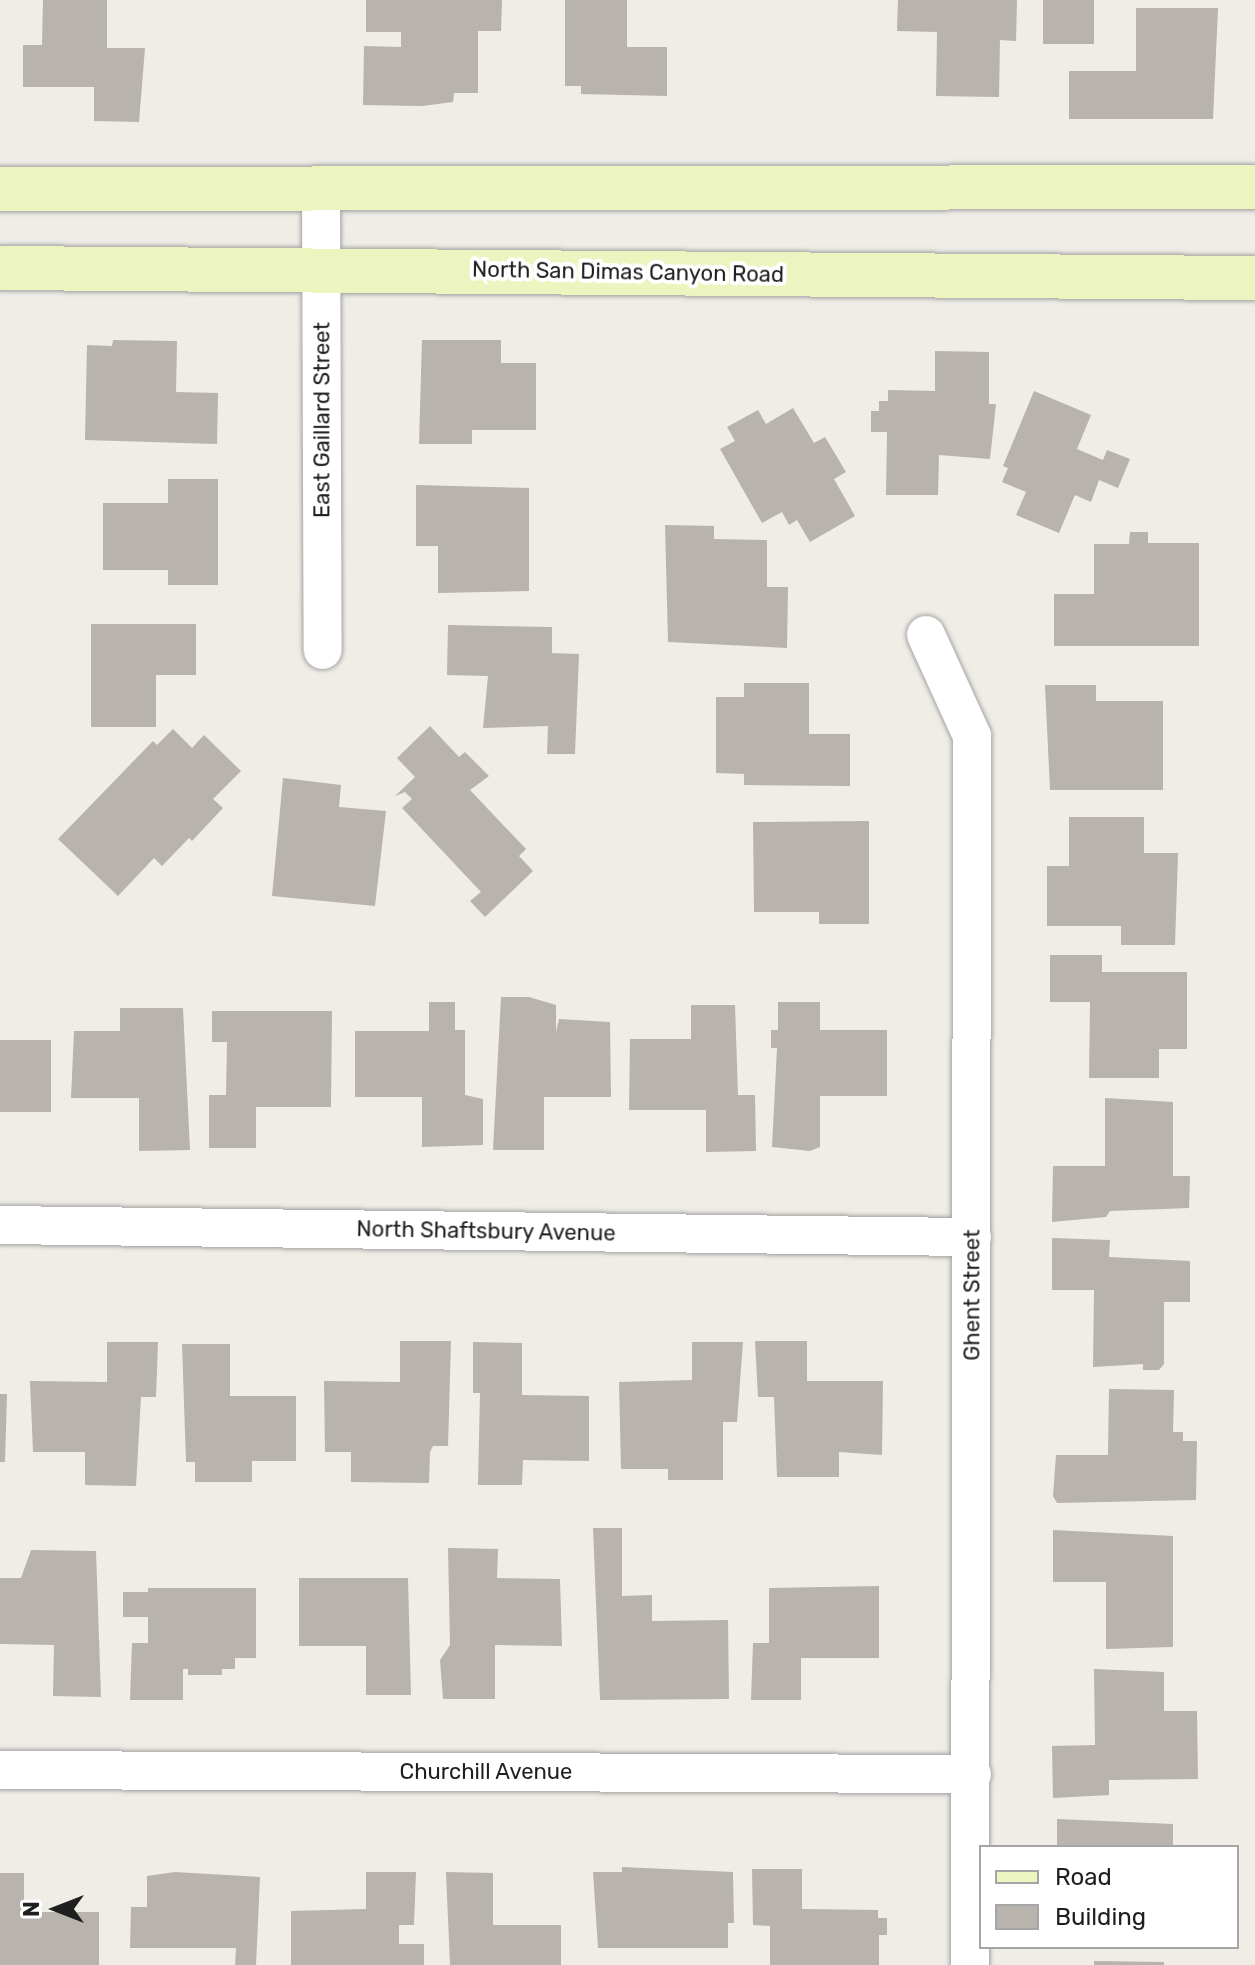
<!DOCTYPE html>
<style>
body{margin:0}
#map{position:relative;width:1255px;height:1965px;overflow:hidden;background:#efede6;font-family:Rubik,sans-serif}
div>[style]{position:absolute}
.building>*{inset:0;background:#b8b3ac;transform-origin:0 0}
.roads{filter:drop-shadow(0 0 2px #a3a3a3) drop-shadow(0 0 2px #a3a3a3)}
.street>*{height:38px;margin:-19px;padding:0 19px;transform-origin:19px;border-radius:19px;background:#fff}
.secondary>*{height:44px;margin:-22px;padding:0 22px;transform-origin:22px;border-radius:22px;background:#ecf4c0}
span{translate:-50% -50%;white-space:nowrap;text-align:center;line-height:1.15;-webkit-text-stroke:8px #fff;paint-order:stroke}
.street-label{font-size:22px;color:#1f1f1f}
.legend{position:absolute;left:979px;top:1845px;width:260px;height:104px;box-sizing:border-box;background:#fff;border:2px solid #a5a5a5;margin:0;padding:10px 14px;list-style:none;font-size:24px;color:#1f1f1f}
.legend li{display:flex;align-items:center;gap:16px;height:40px}
.legend b{width:40px;border:2px solid #a5a5a5}
.north{position:absolute;left:16px;top:1869px;width:80px;height:80px;-webkit-text-stroke:6px #fff;paint-order:stroke;rotate:270deg;font-size:22px;font-weight:700;line-height:32px;text-align:center;color:#1f1f1f}
.north::after{content:'';display:block;margin:auto;width:28px;height:36px;background:#1f1f1f;clip-path:polygon(50% 0,100% 100%,50% 72%,0 100%)}
</style>
<div id="map">
<div class="building">
<i style="clip-path:polygon(43px 0,107px 0,107px 48px,145px 48px,139px 122px,94px 121px,94px 87px,23px 87px,23px 45px,42px 45px)"></i>
<i style="clip-path:polygon(366px 0,502px 0,501px 31px,478px 31px,478px 93px,454px 93px,453px 102px,422px 106px,363px 105px,364px 46px,401px 47px,401px 32px,366px 32px)"></i>
<i style="clip-path:polygon(565px 0,627px 0,627px 47px,667px 47px,667px 96px,581px 94px,581px 86px,565px 86px)"></i>
<i style="clip-path:polygon(898px 0,1017px 0,1016px 41px,1000px 40px,999px 97px,936px 96px,937px 32px,897px 31px)"></i>
<i style="left:1043px;top:0;width:51px;height:44px"></i>
<i style="clip-path:polygon(1136px 8px,1218px 8px,1213px 119px,1069px 119px,1069px 71px,1136px 71px)"></i>
<i style="clip-path:polygon(113px 340px,177px 341px,176px 392px,218px 393px,217px 444px,85px 440px,87px 345px,112px 346px)"></i>
<i style="clip-path:polygon(422px 340px,501px 340px,501px 363px,536px 363px,536px 430px,472px 430px,472px 444px,419px 444px)"></i>
<i style="clip-path:polygon(935px 351px,989px 352px,989px 404px,996px 404px,990px 459px,939px 455px,938px 495px,886px 495px,887px 432px,871px 432px,871px 411px,879px 411px,879px 401px,888px 401px,888px 390px,935px 391px)"></i>
<i style="clip-path:polygon(1034px 391px,1091px 415px,1077px 449px,1103px 460px,1107px 450px,1130px 459px,1118px 488px,1099px 480px,1091px 502px,1075px 495px,1059px 533px,1016px 515px,1026px 492px,1002px 482px,1008px 468px,1003px 466px)"></i>
<i style="clip-path:polygon(793px 408px,814px 443px,825px 437px,846px 472px,834px 479px,855px 516px,810px 542px,797px 520px,789px 525px,782px 512px,762px 523px,720px 449px,735px 441px,727px 427px,758px 410px,766px 424px)"></i>
<i style="clip-path:polygon(168px 479px,218px 479px,218px 585px,168px 585px,168px 570px,103px 570px,103px 503px,168px 503px)"></i>
<i style="clip-path:polygon(416px 485px,529px 488px,529px 591px,438px 593px,438px 546px,416px 546px)"></i>
<i style="clip-path:polygon(665px 525px,714px 526px,714px 539px,767px 540px,767px 587px,788px 587px,787px 648px,668px 642px)"></i>
<i style="clip-path:polygon(1130px 532px,1148px 532px,1148px 543px,1199px 543px,1199px 646px,1054px 646px,1054px 594px,1094px 594px,1094px 544px,1129px 544px)"></i>
<i style="clip-path:polygon(91px 624px,196px 624px,196px 675px,156px 675px,156px 727px,91px 727px)"></i>
<i style="clip-path:polygon(448px 625px,552px 627px,552px 653px,579px 654px,575px 754px,547px 754px,548px 726px,483px 728px,488px 676px,447px 675px)"></i>
<i style="clip-path:polygon(744px 683px,809px 683px,809px 734px,850px 734px,850px 786px,744px 785px,744px 774px,716px 773px,716px 697px,744px 697px)"></i>
<i style="clip-path:polygon(1045px 685px,1096px 685px,1096px 701px,1163px 701px,1163px 790px,1050px 790px)"></i>
<i style="clip-path:polygon(430px 726px,459px 757px,465px 752px,489px 776px,470px 790px,526px 849px,519px 856px,533px 871px,485px 917px,470px 901px,481px 892px,402px 808px,412px 799px,405px 792px,395px 796px,415px 777px,397px 758px)"></i>
<i style="clip-path:polygon(173px 729px,192px 748px,204px 735px,241px 771px,213px 799px,223px 808px,192px 841px,189px 838px,162px 866px,154px 858px,118px 896px,58px 839px,153px 741px,157px 745px)"></i>
<i style="clip-path:polygon(283px 778px,341px 785px,339px 807px,386px 811px,375px 906px,272px 896px)"></i>
<i style="clip-path:polygon(1069px 817px,1144px 817px,1144px 853px,1178px 853px,1175px 945px,1121px 945px,1121px 926px,1047px 926px,1047px 866px,1069px 866px)"></i>
<i style="clip-path:polygon(869px 821px,869px 924px,819px 924px,819px 912px,754px 912px,753px 822px)"></i>
<i style="clip-path:polygon(1050px 955px,1102px 955px,1102px 972px,1187px 972px,1187px 1049px,1159px 1049px,1159px 1078px,1089px 1078px,1090px 1002px,1050px 1002px)"></i>
<i style="clip-path:polygon(501px 997px,529px 997px,556px 1005px,556px 1032px,559px 1019px,610px 1022px,611px 1097px,544px 1097px,544px 1150px,493px 1150px)"></i>
<i style="clip-path:polygon(429px 1002px,455px 1002px,455px 1030px,465px 1030px,465px 1095px,483px 1099px,483px 1145px,422px 1147px,422px 1097px,355px 1097px,355px 1031px,429px 1031px)"></i>
<i style="clip-path:polygon(778px 1002px,820px 1002px,820px 1030px,887px 1030px,887px 1096px,820px 1096px,820px 1147px,810px 1151px,772px 1147px,777px 1048px,771px 1048px,771px 1030px,778px 1030px)"></i>
<i style="clip-path:polygon(691px 1005px,735px 1005px,738px 1095px,755px 1095px,756px 1151px,706px 1152px,706px 1110px,629px 1110px,630px 1039px,691px 1039px)"></i>
<i style="clip-path:polygon(120px 1008px,183px 1008px,190px 1150px,139px 1151px,139px 1098px,71px 1098px,74px 1031px,120px 1031px)"></i>
<i style="clip-path:polygon(212px 1011px,332px 1011px,331px 1107px,256px 1107px,256px 1148px,209px 1148px,209px 1095px,226px 1095px,227px 1042px,212px 1042px)"></i>
<i style="left:0;top:1040px;width:51px;height:72px"></i>
<i style="clip-path:polygon(1105px 1098px,1173px 1102px,1173px 1176px,1190px 1176px,1189px 1208px,1110px 1211px,1106px 1217px,1052px 1222px,1053px 1166px,1105px 1166px)"></i>
<i style="clip-path:polygon(1052px 1238px,1110px 1240px,1109px 1257px,1190px 1261px,1190px 1302px,1164px 1302px,1164px 1364px,1159px 1370px,1143px 1370px,1143px 1364px,1093px 1367px,1094px 1290px,1052px 1290px)"></i>
<i style="clip-path:polygon(400px 1341px,451px 1341px,448px 1446px,433px 1446px,430px 1452px,429px 1483px,351px 1482px,351px 1452px,325px 1452px,324px 1381px,400px 1382px)"></i>
<i style="clip-path:polygon(755px 1341px,807px 1341px,807px 1381px,883px 1381px,882px 1455px,839px 1452px,839px 1477px,777px 1477px,774px 1397px,758px 1397px)"></i>
<i style="clip-path:polygon(107px 1342px,158px 1342px,156px 1397px,141px 1397px,136px 1486px,85px 1485px,85px 1452px,33px 1452px,30px 1381px,107px 1382px)"></i>
<i style="clip-path:polygon(473px 1342px,522px 1343px,522px 1395px,589px 1396px,589px 1461px,523px 1460px,522px 1485px,478px 1485px,480px 1393px,473px 1393px)"></i>
<i style="clip-path:polygon(692px 1342px,743px 1342px,737px 1422px,723px 1422px,723px 1480px,668px 1480px,668px 1469px,621px 1469px,619px 1382px,692px 1380px)"></i>
<i style="clip-path:polygon(182px 1344px,230px 1344px,230px 1396px,296px 1396px,296px 1461px,252px 1461px,252px 1482px,195px 1482px,195px 1462px,186px 1462px)"></i>
<i style="clip-path:polygon(1109px 1389px,1174px 1390px,1173px 1432px,1183px 1432px,1183px 1441px,1197px 1441px,1196px 1500px,1057px 1503px,1053px 1496px,1056px 1455px,1108px 1455px)"></i>
<i style="clip-path:polygon(0 1394px,7px 1394px,5px 1462px,0 1462px)"></i>
<i style="clip-path:polygon(593px 1528px,622px 1528px,622px 1596px,652px 1595px,652px 1621px,728px 1620px,729px 1699px,600px 1700px)"></i>
<i style="clip-path:polygon(1053px 1530px,1173px 1536px,1173px 1647px,1106px 1649px,1106px 1582px,1053px 1582px)"></i>
<i style="clip-path:polygon(448px 1548px,498px 1549px,497px 1578px,560px 1579px,562px 1646px,495px 1645px,495px 1699px,443px 1699px,440px 1660px,450px 1645px)"></i>
<i style="clip-path:polygon(31px 1550px,96px 1551px,101px 1697px,53px 1696px,54px 1645px,0 1644px,0 1578px,21px 1578px)"></i>
<i style="clip-path:polygon(299px 1578px,408px 1578px,411px 1695px,366px 1695px,366px 1646px,299px 1646px)"></i>
<i style="clip-path:polygon(879px 1586px,879px 1658px,801px 1658px,801px 1700px,751px 1700px,753px 1643px,769px 1643px,769px 1588px)"></i>
<i style="clip-path:polygon(148px 1588px,256px 1588px,256px 1658px,235px 1658px,235px 1669px,222px 1669px,222px 1675px,188px 1675px,188px 1669px,183px 1669px,183px 1700px,130px 1700px,132px 1643px,148px 1643px,148px 1617px,123px 1617px,123px 1592px,148px 1592px)"></i>
<i style="clip-path:polygon(1094px 1669px,1164px 1672px,1164px 1711px,1197px 1711px,1198px 1779px,1109px 1780px,1109px 1795px,1053px 1798px,1052px 1746px,1095px 1745px)"></i>
<i style="clip-path:polygon(1057px 1819px,1173px 1824px,1173px 1847px,1057px 1847px)"></i>
<i style="clip-path:polygon(622px 1867px,733px 1872px,734px 1923px,728px 1923px,728px 1948px,598px 1948px,593px 1872px,622px 1872px)"></i>
<i style="clip-path:polygon(752px 1869px,802px 1869px,802px 1909px,878px 1910px,878px 1918px,887px 1918px,887px 1935px,879px 1935px,879px 1965px,770px 1965px,770px 1926px,753px 1925px)"></i>
<i style="clip-path:polygon(175px 1872px,260px 1877px,256px 1965px,235px 1965px,236px 1948px,130px 1948px,131px 1907px,147px 1907px,147px 1876px)"></i>
<i style="clip-path:polygon(366px 1872px,416px 1872px,414px 1925px,399px 1925px,399px 1944px,424px 1944px,424px 1965px,291px 1965px,291px 1911px,366px 1909px)"></i>
<i style="clip-path:polygon(446px 1872px,493px 1873px,493px 1925px,561px 1925px,561px 1965px,450px 1965px)"></i>
<i style="clip-path:polygon(0 1873px,24px 1873px,24px 1912px,99px 1912px,99px 1965px,0 1965px)"></i>
<i style="clip-path:polygon(1094px 1961px,1164px 1962px,1164px 1965px,1094px 1965px)"></i>
</div>
<div class="roads">
<div class="street">
<i style="left:321px;top:190px;width:460px;rotate:89.8deg"></i>
<i style="left:926px;top:635px;width:111px;rotate:65.5deg"></i>
<i style="left:972px;top:736px;width:1229px;rotate:90.09deg"></i>
<i style="left:0;top:1225px;width:972px;rotate:0.71deg"></i>
<i style="left:0;top:1770px;width:972px;rotate:0.24deg"></i>
</div>
<div class="secondary">
<i style="left:0;top:189px;width:1255px;rotate:-0.09deg"></i>
<i style="left:0;top:268px;width:1255px;rotate:0.46deg"></i>
</div>
</div>
<div class="street-label">
<span style="left:628px;top:272px;rotate:1deg">North San Dimas Canyon Road</span>
<span style="left:322px;top:420px;rotate:-90deg">East Gaillard Street</span>
<span style="left:486px;top:1231px;rotate:1deg">North Shaftsbury Avenue</span>
<span style="left:972px;top:1295px;rotate:-90deg">Ghent Street</span>
<span style="left:486px;top:1772px">Churchill Avenue</span>
</div>
<ul class="legend">
<li><b style="height:10px;background:#ecf4c0"></b>Road</li>
<li><b style="height:22px;background:#b8b3ac"></b>Building</li>
</ul>
<div class="north">N</div>
</div>
